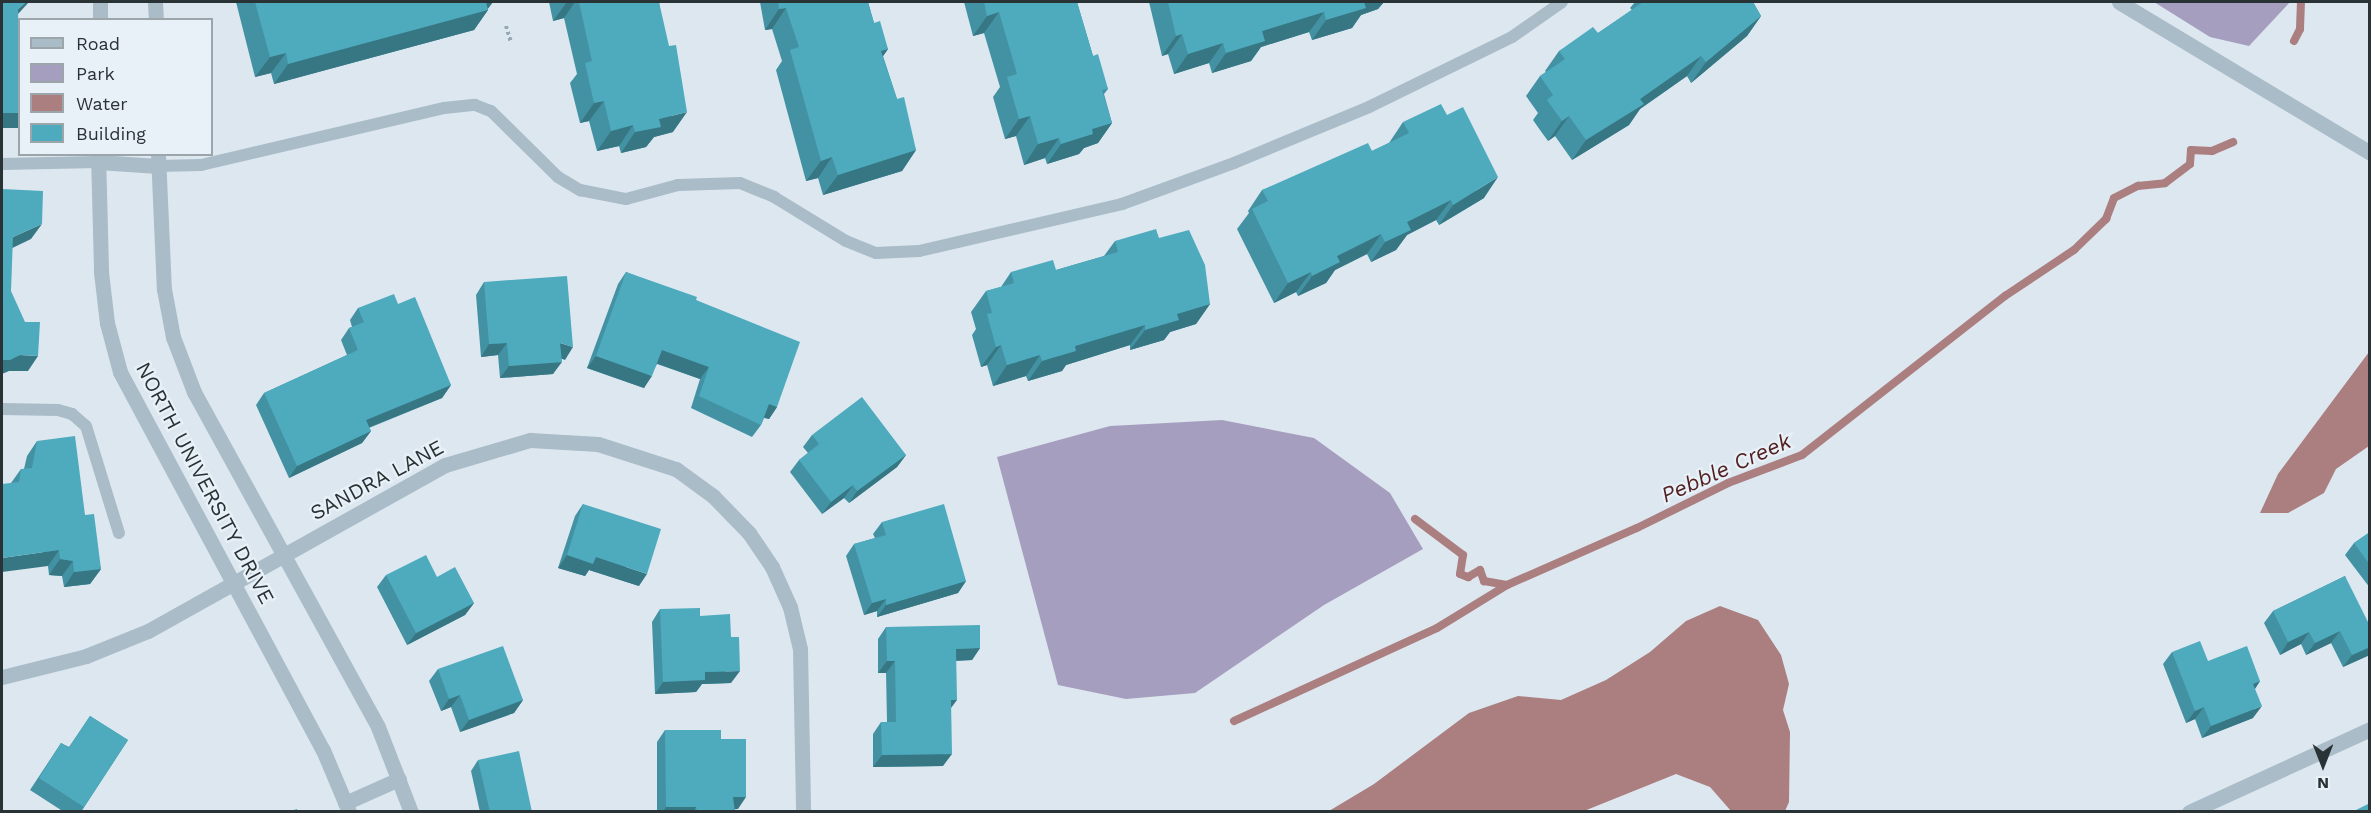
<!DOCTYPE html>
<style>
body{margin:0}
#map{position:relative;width:2371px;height:813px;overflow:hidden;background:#dde7f0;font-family:"Work Sans",sans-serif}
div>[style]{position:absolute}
.green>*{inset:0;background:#a69ebe}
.water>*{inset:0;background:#ab7e7f}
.stream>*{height:8px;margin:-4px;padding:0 4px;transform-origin:4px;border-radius:4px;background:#ab7e7f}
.path>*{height:4px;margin-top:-2px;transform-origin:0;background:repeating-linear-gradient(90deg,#94a8b3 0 3px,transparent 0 6px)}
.service>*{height:12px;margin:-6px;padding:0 6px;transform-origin:6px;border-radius:6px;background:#a9bcc8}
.minor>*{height:15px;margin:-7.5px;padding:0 7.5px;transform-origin:7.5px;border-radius:7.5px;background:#a9bcc8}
.tertiary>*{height:15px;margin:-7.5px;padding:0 7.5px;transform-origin:7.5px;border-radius:7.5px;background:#a9bcc8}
.wall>*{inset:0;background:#4392a3}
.shaded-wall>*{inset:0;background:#377784;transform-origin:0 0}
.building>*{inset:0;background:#4eaabd}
span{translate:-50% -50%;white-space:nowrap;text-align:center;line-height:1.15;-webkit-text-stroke:4.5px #e9f1f8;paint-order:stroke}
.street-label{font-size:21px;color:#293235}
.water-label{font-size:22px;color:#542121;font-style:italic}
.frame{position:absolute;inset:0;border:3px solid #293235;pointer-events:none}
.legend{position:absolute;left:18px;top:18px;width:195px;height:138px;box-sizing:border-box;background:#e9f1f8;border:2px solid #9ca5aa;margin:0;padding:8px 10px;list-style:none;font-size:18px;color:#293235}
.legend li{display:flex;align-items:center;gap:12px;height:30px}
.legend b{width:30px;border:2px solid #9ca5aa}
.north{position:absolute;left:2293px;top:735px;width:60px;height:60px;-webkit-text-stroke:4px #e9f1f8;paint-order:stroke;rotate:180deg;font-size:16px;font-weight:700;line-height:24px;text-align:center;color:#293235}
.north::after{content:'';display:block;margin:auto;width:21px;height:27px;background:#293235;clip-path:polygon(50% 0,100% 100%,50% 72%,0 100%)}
</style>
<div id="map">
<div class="green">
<i style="clip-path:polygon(2154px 2px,2290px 2px,2249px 46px,2210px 37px)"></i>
<i style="clip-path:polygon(1222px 420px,1314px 438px,1390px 493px,1423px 549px,1324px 605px,1195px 693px,1126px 699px,1058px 685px,997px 457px,1110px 426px)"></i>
</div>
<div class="water">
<i style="clip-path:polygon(2369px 352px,2369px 446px,2336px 469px,2324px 493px,2288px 513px,2260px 513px,2278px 474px)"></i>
<i style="clip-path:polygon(1720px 606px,1758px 620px,1781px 655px,1789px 684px,1783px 710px,1790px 732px,1789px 802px,1785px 811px,1731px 811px,1710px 787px,1676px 774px,1584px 811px,1329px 811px,1374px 784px,1469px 713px,1518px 696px,1561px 700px,1606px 680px,1650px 652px,1686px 621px)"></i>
</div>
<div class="stream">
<i style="left:2294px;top:41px;width:13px;rotate:-63deg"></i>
<i style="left:2300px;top:29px;width:27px;rotate:-88deg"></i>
<i style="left:1415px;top:519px;width:60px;rotate:36.9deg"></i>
<i style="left:1463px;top:555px;width:19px;rotate:99deg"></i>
<i style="left:1460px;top:574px;width:9px;rotate:21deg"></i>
<i style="left:1468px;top:577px;width:14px;rotate:-30deg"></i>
<i style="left:1480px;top:570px;width:12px;rotate:70deg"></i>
<i style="left:1484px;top:581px;width:23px;rotate:10deg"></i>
<i style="left:1234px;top:721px;width:223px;rotate:-24.6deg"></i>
<i style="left:1437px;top:628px;width:82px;rotate:-31.6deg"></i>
<i style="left:1507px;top:585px;width:142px;rotate:-23.7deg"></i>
<i style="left:1637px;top:528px;width:102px;rotate:-26.3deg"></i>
<i style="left:1728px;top:483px;width:79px;rotate:-20.7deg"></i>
<i style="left:1802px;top:455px;width:258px;rotate:-38.1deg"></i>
<i style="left:2005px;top:296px;width:83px;rotate:-33.7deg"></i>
<i style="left:2074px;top:250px;width:45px;rotate:-44.1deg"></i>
<i style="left:2106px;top:219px;width:22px;rotate:-69deg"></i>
<i style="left:2114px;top:198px;width:27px;rotate:-27deg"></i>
<i style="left:2138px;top:186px;width:27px;rotate:-6deg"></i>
<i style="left:2165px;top:183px;width:31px;rotate:-37deg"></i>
<i style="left:2190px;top:164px;width:14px;rotate:-86deg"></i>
<i style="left:2191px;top:150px;width:21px;rotate:3deg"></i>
<i style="left:2212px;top:151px;width:23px;rotate:-23deg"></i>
</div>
<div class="path">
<i style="left:506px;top:26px;width:17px;rotate:73deg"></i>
</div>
<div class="service">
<i style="left:2px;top:164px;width:96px;rotate:-1.2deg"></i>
<i style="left:158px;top:166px;width:43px;rotate:-1.3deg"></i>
<i style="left:201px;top:165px;width:250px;rotate:-13.2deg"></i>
<i style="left:444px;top:108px;width:31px;rotate:-6deg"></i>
<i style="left:475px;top:105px;width:17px;rotate:21deg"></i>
<i style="left:491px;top:111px;width:94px;rotate:44.6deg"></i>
<i style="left:558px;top:177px;width:26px;rotate:31deg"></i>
<i style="left:580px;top:190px;width:47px;rotate:11.1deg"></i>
<i style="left:626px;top:199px;width:54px;rotate:-15.1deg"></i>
<i style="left:678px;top:185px;width:62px;rotate:-1.8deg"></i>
<i style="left:740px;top:183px;width:37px;rotate:22deg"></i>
<i style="left:774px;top:197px;width:84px;rotate:31.4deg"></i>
<i style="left:846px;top:241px;width:32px;rotate:22deg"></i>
<i style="left:876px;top:253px;width:43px;rotate:-2.7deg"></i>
<i style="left:919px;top:251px;width:208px;rotate:-13deg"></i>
<i style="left:1122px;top:204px;width:119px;rotate:-20.1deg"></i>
<i style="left:1234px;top:163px;width:146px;rotate:-22.5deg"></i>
<i style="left:1369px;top:107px;width:159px;rotate:-26.1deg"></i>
<i style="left:1512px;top:37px;width:61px;rotate:-35deg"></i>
<i style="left:2px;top:409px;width:56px;rotate:1deg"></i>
<i style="left:58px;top:410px;width:15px;rotate:16deg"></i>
<i style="left:72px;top:414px;width:18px;rotate:41deg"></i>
<i style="left:86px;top:426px;width:112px;rotate:72.9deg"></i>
</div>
<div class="minor">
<i style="left:98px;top:162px;width:60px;rotate:3.8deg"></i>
<i style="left:2px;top:677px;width:87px;rotate:-14deg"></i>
<i style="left:86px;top:656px;width:67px;rotate:-22deg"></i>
<i style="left:148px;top:631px;width:340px;rotate:-29.2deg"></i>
<i style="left:445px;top:465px;width:89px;rotate:-16.4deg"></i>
<i style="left:530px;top:440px;width:68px;rotate:3.4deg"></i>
<i style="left:598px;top:444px;width:82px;rotate:17.8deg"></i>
<i style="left:676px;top:469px;width:46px;rotate:36.1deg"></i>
<i style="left:713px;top:496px;width:52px;rotate:45.8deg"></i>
<i style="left:749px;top:533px;width:41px;rotate:55.9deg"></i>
<i style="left:772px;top:567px;width:44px;rotate:65.8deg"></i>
<i style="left:790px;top:607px;width:43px;rotate:76.6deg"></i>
<i style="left:800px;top:649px;width:163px;rotate:88.9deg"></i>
<i style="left:345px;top:803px;width:59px;rotate:-24deg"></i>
<i style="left:2189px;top:812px;width:199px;rotate:-24.6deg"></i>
</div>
<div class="tertiary">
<i style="left:155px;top:2px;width:18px;rotate:87deg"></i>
<i style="left:2119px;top:2px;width:293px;rotate:31deg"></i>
<i style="left:100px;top:20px;width:18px;rotate:-90deg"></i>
<i style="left:98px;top:154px;width:118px;rotate:88.5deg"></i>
<i style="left:101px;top:272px;width:51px;rotate:83.3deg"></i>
<i style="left:107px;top:323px;width:51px;rotate:75.1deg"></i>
<i style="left:120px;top:372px;width:429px;rotate:61.8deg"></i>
<i style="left:323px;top:750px;width:67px;rotate:67.2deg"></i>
<i style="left:158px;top:154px;width:135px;rotate:87.5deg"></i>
<i style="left:164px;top:289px;width:49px;rotate:79.4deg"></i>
<i style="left:173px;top:337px;width:59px;rotate:69.1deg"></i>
<i style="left:194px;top:392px;width:382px;rotate:61.2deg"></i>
<i style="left:378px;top:727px;width:91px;rotate:68.8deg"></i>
</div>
<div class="wall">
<i style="clip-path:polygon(236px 2px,493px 2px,488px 8px,488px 10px,474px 30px,274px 84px,271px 73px,255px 77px)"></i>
<i style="clip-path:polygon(549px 2px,659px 2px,673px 132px,654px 137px,646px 147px,621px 153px,619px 146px,597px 151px,589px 121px,580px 123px,570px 83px,577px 74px,564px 18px,553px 21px)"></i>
<i style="clip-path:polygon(760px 2px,868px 2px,874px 23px,888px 49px,883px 56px,897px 99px,916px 150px,902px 171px,823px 195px,818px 178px,806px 181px,776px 70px,782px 61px,772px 29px,765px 30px)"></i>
<i style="clip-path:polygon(964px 2px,1077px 2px,1093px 56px,1108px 89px,1104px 94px,1112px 123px,1098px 143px,1084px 148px,1079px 154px,1047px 164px,1045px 158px,1024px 165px,1016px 136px,1005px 139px,993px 97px,1000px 87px,984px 33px,973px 36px)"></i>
<i style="clip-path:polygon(1149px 2px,1384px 2px,1378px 9px,1361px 15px,1352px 28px,1312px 40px,1309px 32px,1261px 47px,1251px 61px,1212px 73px,1209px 63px,1174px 74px,1168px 54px,1162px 56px)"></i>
<i style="clip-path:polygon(1635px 2px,1753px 2px,1761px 16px,1747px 36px,1691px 83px,1687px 76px,1640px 109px,1629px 125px,1572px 160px,1555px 136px,1548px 141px,1540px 130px,1533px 120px,1538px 113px,1526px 96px,1540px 76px,1546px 72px,1545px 71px,1559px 51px,1598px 33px,1632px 10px,1630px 8px)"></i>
<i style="clip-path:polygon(1403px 122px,1484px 198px,1439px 225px,1436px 220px,1407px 235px,1396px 250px,1371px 262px,1367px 254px,1335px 270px,1326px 283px,1298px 296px,1296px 292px,1274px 303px,1237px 229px,1249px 213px,1248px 211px,1262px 190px,1372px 151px,1389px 143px)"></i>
<i style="clip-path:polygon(1159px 238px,1210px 304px,1196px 324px,1170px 332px,1164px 340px,1130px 350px,1130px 345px,1066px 365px,1062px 371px,1028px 381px,1026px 376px,993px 386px,987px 365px,981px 367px,972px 335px,976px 329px,971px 312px,986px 291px,1001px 287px,1011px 272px,1056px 270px,1104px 256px,1115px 241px)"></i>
<i style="clip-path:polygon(626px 272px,696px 300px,777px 407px,769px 419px,764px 418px,761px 425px,752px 437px,691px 408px,700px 379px,657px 364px,644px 388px,587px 368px,618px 284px)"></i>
<i style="clip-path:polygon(484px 282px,565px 360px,562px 358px,553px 374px,500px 378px,498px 355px,481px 357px,476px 295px)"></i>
<i style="clip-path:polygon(398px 304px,451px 385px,442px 398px,369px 428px,371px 431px,362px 443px,289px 478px,256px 405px,264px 393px,347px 355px,341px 340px,349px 328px,352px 327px,350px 320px,358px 308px)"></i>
<i style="clip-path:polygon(812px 435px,906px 455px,897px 467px,849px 503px,844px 498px,822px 514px,790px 472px,799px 460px,808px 453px,803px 447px)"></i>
<i style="clip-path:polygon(37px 441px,85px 515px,101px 569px,90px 584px,64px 587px,62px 576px,49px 575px,48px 566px,11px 483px,21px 469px,24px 469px,27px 456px)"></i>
<i style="clip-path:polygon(583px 504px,639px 586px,589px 570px,585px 576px,558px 568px,575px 516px)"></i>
<i style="clip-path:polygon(882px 522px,966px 581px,958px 593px,877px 617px,877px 611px,864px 615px,846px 556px,854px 544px,875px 538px,873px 534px)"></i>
<i style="clip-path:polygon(2370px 532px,2370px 588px,2345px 555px,2354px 543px)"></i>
<i style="clip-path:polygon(386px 575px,437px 577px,474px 603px,465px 615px,407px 645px,377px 587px)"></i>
<i style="clip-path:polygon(2345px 576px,2369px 655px,2343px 667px,2331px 643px,2306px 655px,2301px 644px,2280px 655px,2264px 623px,2273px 611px)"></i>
<i style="clip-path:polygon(660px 609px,700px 616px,731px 683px,702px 684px,696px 692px,655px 694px,652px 622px)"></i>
<i style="clip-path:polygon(886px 627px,980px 648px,972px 660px,956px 661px,943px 766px,873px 767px,873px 734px,881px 722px,887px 722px,886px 673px,878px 673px,878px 639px)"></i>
<i style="clip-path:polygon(2172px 652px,2208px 661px,2260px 681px,2255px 689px,2253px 718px,2202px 738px,2195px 719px,2186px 723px,2163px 664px)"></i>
<i style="clip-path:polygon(438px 669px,523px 700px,514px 713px,460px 732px,451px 707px,441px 711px,429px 681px)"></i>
<i style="clip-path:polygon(90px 716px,128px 740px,81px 812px,64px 812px,30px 790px,61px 743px,69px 747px)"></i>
<i style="clip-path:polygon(665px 730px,721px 739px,738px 809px,735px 809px,735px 812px,657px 812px,657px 742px)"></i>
<i style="clip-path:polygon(478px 760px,532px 812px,480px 812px,471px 771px)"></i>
</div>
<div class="shaded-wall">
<i style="clip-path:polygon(26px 2px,29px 2px,8px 25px,18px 9px)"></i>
<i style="clip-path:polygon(483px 2px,493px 2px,487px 10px,488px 10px,474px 30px,274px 84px,288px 64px)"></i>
<i style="clip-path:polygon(567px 2px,575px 2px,564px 18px,553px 21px)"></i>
<i style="clip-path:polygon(1360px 2px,1384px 2px,1378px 9px,1361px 15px,1352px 28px,1312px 40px,1326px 20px)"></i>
<i style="clip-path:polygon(786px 8px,772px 29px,765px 30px,779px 9px)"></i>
<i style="clip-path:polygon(999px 12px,984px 33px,973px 36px,987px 16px)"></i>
<i style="clip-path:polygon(1324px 12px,1309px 32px,1261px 47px,1251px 61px,1212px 73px,1226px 53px,1262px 31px)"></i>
<i style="clip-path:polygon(1761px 16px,1747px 36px,1691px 83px,1706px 62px)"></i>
<i style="clip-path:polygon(1182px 34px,1168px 54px,1162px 56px,1176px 36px)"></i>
<i style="clip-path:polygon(1223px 43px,1209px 63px,1174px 74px,1188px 54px)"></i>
<i style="clip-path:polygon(888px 49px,874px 69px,881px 51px)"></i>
<i style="clip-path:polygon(286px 53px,271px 73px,255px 77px,270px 57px)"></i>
<i style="clip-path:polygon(1701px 56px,1687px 76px,1640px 109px,1629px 125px,1572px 160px,1586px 140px,1640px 99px)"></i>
<i style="clip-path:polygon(604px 101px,589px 121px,580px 123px,594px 103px)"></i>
<i style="clip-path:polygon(687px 112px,673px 132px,654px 137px,646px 147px,621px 153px,635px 132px,659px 119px)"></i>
<i style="left:2px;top:113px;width:18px;height:15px"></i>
<i style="clip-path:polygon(1030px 116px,1016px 136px,1005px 139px,1019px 119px)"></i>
<i style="clip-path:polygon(1569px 116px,1555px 136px,1548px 141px,1562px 121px)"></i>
<i style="clip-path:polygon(1112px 123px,1098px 143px,1084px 148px,1079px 154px,1047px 164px,1061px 144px,1092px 129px)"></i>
<i style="clip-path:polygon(633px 125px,619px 146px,597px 151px,611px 131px)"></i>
<i style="clip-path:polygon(1059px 138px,1045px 158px,1024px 165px,1038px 144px)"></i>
<i style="clip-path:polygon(916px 150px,902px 171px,823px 195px,838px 175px)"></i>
<i style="clip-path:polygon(832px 157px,818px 178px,806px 181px,821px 161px)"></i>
<i style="clip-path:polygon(1498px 177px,1484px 198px,1439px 225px,1453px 205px)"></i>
<i style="clip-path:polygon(1451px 200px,1436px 220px,1407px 235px,1396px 250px,1371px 262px,1385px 242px,1407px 222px)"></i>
<i style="clip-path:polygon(42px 224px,31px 239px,2px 253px,13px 237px)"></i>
<i style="clip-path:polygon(1381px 234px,1367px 254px,1335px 270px,1326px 283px,1298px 296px,1312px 276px,1337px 256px)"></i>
<i style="clip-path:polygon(1311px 272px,1296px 292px,1274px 303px,1288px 283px)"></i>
<i style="clip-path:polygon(1210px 304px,1196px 324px,1170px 332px,1164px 340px,1130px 350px,1145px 330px,1177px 314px)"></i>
<i style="clip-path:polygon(1145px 325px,1130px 345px,1066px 365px,1062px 371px,1028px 381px,1042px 361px,1075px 346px)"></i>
<i style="clip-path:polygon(507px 343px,498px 355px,481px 357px,489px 344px)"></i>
<i style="clip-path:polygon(560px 343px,573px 347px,565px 360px,552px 355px)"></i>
<i style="clip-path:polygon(1001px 345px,987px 365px,981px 367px,996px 347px)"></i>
<i style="clip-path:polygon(662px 350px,709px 367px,700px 379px,653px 362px)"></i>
<i style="clip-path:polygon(20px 355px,38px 356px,28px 371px,9px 371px,2px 374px,2px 360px)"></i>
<i style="clip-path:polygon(1040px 355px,1026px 376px,993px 386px,1007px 365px)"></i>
<i style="clip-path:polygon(596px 356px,652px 376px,644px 388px,587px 368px)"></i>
<i style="clip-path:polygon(562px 362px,553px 374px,500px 378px,509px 366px)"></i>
<i style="clip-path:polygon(451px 385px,442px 398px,357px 432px,366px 420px)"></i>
<i style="clip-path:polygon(769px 404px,777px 407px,769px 419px,761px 416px)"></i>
<i style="clip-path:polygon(371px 431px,362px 443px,289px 478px,297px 466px)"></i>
<i style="clip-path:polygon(906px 455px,897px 467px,849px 503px,857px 491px)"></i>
<i style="clip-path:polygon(853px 485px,844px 498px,822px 514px,831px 502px)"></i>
<i style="clip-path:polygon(59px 550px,48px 566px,2px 572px,2px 558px)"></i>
<i style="clip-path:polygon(567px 555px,596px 557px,647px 574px,639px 586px,589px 570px,585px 576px,558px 568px)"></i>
<i style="clip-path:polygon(60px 559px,73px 561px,62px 576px,49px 575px)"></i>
<i style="clip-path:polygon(101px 569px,90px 584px,64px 587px,74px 572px)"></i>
<i style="clip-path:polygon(966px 581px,958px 593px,877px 617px,886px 605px)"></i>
<i style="clip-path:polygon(886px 599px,877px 611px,864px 615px,872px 603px)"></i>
<i style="clip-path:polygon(474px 603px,465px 615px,407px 645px,416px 633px)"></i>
<i style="clip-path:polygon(2340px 631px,2331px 643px,2306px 655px,2315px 643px)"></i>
<i style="clip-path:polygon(2309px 632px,2301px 644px,2280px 655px,2288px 642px)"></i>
<i style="clip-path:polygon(2370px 647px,2370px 655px,2343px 667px,2352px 655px)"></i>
<i style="clip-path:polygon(980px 648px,972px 660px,947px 661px,956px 649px)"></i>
<i style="clip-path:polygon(887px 661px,895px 661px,886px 673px,878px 673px)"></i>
<i style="clip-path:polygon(740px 671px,731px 683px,702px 684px,696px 692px,655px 694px,663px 682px,705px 672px)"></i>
<i style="clip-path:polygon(2260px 681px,2252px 693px,2253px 684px)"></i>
<i style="clip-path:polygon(460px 695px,451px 707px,441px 711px,449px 699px)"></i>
<i style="clip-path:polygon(523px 700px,514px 713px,460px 732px,469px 720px)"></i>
<i style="clip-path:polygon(951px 700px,957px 700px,948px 712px)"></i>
<i style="clip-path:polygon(2262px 706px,2253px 718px,2202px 738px,2211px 726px)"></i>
<i style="clip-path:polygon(2204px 707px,2195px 719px,2186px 723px,2195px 711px)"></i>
<i style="clip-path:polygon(952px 754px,943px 766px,873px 767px,882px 755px)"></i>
<i style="clip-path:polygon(733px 797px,746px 797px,738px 809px,725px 810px)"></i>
<i style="clip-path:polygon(666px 807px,696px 807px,693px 812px,663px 812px)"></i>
</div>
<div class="building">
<i style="clip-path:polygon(2px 2px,26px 2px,18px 9px,20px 113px,2px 113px)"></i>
<i style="clip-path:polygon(255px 2px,486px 2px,488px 10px,288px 64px,286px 53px,270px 57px)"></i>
<i style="clip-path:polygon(579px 2px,659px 2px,669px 46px,676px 45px,687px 112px,659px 119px,661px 127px,635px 132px,633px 125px,611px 131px,604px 101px,594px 103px,585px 63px,592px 61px)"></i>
<i style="clip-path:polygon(778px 2px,868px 2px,874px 23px,880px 21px,888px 49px,881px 51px,897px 99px,904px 97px,916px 150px,838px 175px,832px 157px,821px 161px,790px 50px,799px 47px,786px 8px,779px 9px)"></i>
<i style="clip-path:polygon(984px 2px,1077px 2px,1093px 56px,1098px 54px,1108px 89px,1102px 90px,1112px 123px,1092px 129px,1093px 134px,1061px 144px,1059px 138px,1038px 144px,1030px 116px,1019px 119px,1007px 77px,1017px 74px,999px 12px,987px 16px)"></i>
<i style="clip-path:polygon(1168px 2px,1364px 2px,1366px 8px,1326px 20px,1324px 12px,1262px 31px,1265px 41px,1226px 53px,1223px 43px,1188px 54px,1182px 34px,1176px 36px)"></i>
<i style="clip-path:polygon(1643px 2px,1753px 2px,1761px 16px,1706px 62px,1701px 56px,1640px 99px,1644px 104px,1586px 140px,1569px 116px,1562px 121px,1554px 110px,1547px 100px,1553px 95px,1540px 76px,1565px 59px,1559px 51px,1593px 27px,1598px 33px)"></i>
<i style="clip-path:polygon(1441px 104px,1447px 115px,1463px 107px,1498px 177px,1453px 205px,1451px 200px,1407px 222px,1411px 230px,1385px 242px,1381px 234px,1337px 256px,1340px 262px,1312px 276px,1311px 272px,1288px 283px,1252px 209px,1268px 201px,1262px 190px,1368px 143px,1372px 151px,1409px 133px,1403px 122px)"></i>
<i style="clip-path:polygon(2px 189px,43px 191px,42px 224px,13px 237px,11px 291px,25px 322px,40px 322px,38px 356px,20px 355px,10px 360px,2px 360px)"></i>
<i style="clip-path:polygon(1156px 229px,1159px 238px,1189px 230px,1205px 265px,1210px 304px,1177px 314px,1179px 320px,1145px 330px,1145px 325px,1075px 346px,1076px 351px,1042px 361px,1040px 355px,1007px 365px,1001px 345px,996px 347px,987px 314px,992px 313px,986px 291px,1014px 283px,1011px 272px,1053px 260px,1056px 270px,1118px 252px,1115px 241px)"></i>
<i style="clip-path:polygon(626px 272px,697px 297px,696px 300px,800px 342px,777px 407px,769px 404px,761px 425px,699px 396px,709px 367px,662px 350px,652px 376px,596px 356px)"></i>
<i style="clip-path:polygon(567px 276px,573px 347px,560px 343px,562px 362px,509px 366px,507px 343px,489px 344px,484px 282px)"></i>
<i style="clip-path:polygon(394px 294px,398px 304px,415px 297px,451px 385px,366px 420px,371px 431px,297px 466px,264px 393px,358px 350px,349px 328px,364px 322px,358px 308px)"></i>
<i style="clip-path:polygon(862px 397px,906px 455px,857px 491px,853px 485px,831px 502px,799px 460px,819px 444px,812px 435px)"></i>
<i style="clip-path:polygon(75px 436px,85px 515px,94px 514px,101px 569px,74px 572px,73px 561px,60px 559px,59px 550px,2px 558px,2px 484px,19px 482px,21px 469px,32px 468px,37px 441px)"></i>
<i style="clip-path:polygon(583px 504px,661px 529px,647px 574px,596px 557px,593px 564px,567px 555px)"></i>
<i style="clip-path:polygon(944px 504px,966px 581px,886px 605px,886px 599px,872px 603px,854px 544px,886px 535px,882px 522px)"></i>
<i style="clip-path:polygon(2370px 532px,2370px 565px,2354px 543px)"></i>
<i style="clip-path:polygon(426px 555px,437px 577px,455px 567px,474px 603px,416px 633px,386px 575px)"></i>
<i style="clip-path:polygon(2345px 576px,2370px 626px,2370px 647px,2352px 655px,2340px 631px,2315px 643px,2309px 632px,2288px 642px,2273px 611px)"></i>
<i style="clip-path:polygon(700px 608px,700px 616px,730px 614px,731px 637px,739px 637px,740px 671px,705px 672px,705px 680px,663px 682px,660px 609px)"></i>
<i style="clip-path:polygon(980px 625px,980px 648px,956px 649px,957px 700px,951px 700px,952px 754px,882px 755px,881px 722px,896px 722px,895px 661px,887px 661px,886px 627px)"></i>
<i style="clip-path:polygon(2200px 641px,2208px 661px,2247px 646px,2260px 681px,2253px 684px,2262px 706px,2211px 726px,2204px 707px,2195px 711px,2172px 652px)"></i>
<i style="clip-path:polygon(503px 646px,523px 700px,469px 720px,460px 695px,449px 699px,438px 669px)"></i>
<i style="clip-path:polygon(90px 716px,128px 740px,84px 807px,39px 778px,61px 743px,69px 748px)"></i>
<i style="clip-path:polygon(665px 730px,721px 730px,721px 739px,746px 739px,746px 797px,733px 797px,735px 812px,697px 812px,696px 807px,666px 807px)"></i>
<i style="clip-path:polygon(519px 751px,532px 812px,490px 812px,478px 760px)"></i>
<i style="clip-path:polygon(2370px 803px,2370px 812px,2352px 812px)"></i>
<i style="clip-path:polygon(297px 809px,298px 812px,287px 812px)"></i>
</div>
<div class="street-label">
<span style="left:377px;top:480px;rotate:-28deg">SANDRA LANE</span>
<span style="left:205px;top:483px;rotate:62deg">NORTH UNIVERSITY DRIVE</span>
</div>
<div class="water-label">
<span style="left:1726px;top:468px;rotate:-24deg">Pebble Creek</span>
</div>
<div class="frame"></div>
<ul class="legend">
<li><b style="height:8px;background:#a9bcc8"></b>Road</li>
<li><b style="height:16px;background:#a69ebe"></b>Park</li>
<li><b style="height:16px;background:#ab7e7f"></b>Water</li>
<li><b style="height:16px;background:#4eaabd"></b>Building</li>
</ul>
<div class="north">N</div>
</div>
